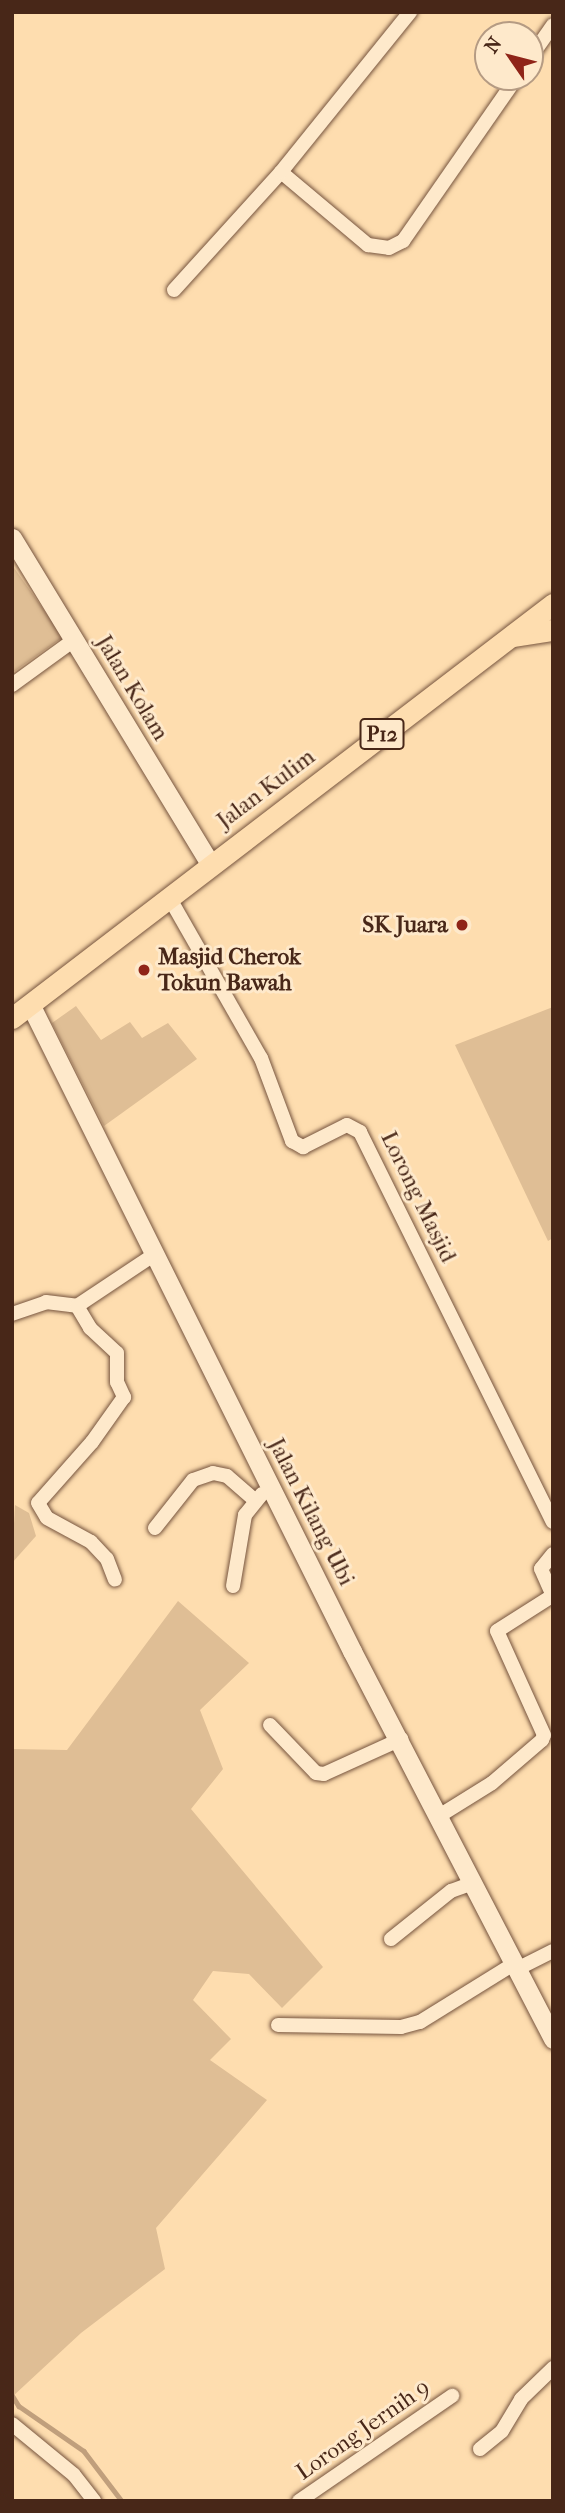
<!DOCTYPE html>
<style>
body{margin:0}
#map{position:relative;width:565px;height:2513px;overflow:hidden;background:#feddaf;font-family:"IM FELL French Canon",serif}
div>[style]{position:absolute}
.green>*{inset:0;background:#dfbe95}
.stream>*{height:4.5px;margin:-2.25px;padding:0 2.25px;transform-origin:2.25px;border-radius:2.25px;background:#c09f7c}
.roads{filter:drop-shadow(0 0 2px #76543e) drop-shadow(0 0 2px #76543e)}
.street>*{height:14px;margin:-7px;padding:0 7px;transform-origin:7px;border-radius:7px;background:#fee9cb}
.secondary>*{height:19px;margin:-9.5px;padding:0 9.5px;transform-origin:9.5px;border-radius:9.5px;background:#fee9cb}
.primary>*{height:21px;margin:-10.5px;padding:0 10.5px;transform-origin:10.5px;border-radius:10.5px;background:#feddaf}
.dots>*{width:19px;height:19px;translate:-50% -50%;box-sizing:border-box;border:4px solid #fee9cb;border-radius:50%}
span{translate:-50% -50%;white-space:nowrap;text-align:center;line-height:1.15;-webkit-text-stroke:6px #fee9cb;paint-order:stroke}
.shield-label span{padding:2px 5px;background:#fee9cb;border:2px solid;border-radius:5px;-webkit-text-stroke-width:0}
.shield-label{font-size:21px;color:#482718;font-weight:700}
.street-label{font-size:23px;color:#482718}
.poi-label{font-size:23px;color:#482718;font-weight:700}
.right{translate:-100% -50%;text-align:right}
.left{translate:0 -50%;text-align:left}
.frame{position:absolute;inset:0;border:14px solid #482718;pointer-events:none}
.north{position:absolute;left:474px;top:21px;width:70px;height:70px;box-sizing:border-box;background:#fee9cb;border:2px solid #b59b83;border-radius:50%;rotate:305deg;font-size:19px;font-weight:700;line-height:28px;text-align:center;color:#482718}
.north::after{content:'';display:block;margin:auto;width:24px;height:32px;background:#8f2418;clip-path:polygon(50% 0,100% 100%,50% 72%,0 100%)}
</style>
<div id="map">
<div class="green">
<i style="clip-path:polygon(12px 565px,63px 637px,12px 673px)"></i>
<i style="clip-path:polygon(76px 1006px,101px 1040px,130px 1022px,142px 1038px,168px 1023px,197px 1059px,104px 1126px,52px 1023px)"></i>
<i style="clip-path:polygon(553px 1007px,553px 1238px,548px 1241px,455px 1045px)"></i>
<i style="clip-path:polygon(15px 1505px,29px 1513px,36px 1536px,12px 1563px)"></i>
<i style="clip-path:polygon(178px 1601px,249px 1663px,200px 1710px,223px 1769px,191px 1809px,323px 1967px,282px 2008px,249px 1974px,213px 1971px,193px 2000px,231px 2039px,210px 2060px,267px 2100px,156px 2228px,165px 2269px,81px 2333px,12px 2397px,12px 1749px,67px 1750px)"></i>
</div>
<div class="stream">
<i style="left:12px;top:2395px;width:13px;rotate:58deg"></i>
<i style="left:19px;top:2406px;width:79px;rotate:34.7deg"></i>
<i style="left:84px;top:2451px;width:63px;rotate:52.8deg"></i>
</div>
<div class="roads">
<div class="street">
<i style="left:530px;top:58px;width:40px;rotate:-55.1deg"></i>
<i style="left:281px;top:172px;width:114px;rotate:40deg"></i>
<i style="left:368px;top:245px;width:21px;rotate:8deg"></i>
<i style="left:389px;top:248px;width:16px;rotate:-27deg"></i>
<i style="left:403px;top:241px;width:200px;rotate:-55.2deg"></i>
<i style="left:174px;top:290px;width:159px;rotate:-47.8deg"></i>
<i style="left:281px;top:172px;width:206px;rotate:-51.1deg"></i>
<i style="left:12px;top:685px;width:77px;rotate:-36deg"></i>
<i style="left:169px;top:897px;width:185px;rotate:60.3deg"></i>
<i style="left:261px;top:1058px;width:89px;rotate:69.5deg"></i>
<i style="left:292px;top:1141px;width:13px;rotate:29deg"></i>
<i style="left:303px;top:1147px;width:49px;rotate:-26.6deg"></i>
<i style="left:347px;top:1125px;width:15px;rotate:28deg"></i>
<i style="left:360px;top:1132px;width:435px;rotate:63.7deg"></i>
<i style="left:77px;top:1306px;width:26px;rotate:59deg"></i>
<i style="left:90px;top:1328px;width:37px;rotate:43deg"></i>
<i style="left:117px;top:1353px;width:29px;rotate:90deg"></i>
<i style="left:117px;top:1382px;width:17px;rotate:65deg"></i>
<i style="left:124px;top:1397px;width:55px;rotate:125.4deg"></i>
<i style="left:92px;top:1442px;width:81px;rotate:131.5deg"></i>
<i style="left:38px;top:1503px;width:17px;rotate:59deg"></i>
<i style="left:47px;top:1518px;width:50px;rotate:28.6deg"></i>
<i style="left:91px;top:1542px;width:23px;rotate:47deg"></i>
<i style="left:107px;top:1559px;width:22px;rotate:69deg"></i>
<i style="left:12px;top:1314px;width:36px;rotate:-19deg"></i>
<i style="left:46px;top:1302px;width:31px;rotate:7deg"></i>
<i style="left:77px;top:1306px;width:94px;rotate:-33.7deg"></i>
<i style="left:155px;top:1528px;width:61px;rotate:-51.6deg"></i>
<i style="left:193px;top:1480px;width:21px;rotate:-19deg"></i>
<i style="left:213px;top:1473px;width:14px;rotate:12deg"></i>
<i style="left:227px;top:1476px;width:37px;rotate:41deg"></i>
<i style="left:553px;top:1554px;width:19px;rotate:129deg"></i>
<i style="left:541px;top:1569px;width:30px;rotate:66deg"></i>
<i style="left:233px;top:1586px;width:72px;rotate:-80.4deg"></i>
<i style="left:245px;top:1515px;width:27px;rotate:-51deg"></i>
<i style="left:270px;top:1725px;width:66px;rotate:46.2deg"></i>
<i style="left:316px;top:1773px;width:8px;rotate:7deg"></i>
<i style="left:324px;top:1774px;width:85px;rotate:-24.4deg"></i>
<i style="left:439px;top:1816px;width:62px;rotate:-31.9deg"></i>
<i style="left:492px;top:1783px;width:66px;rotate:-40.7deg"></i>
<i style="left:542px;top:1740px;width:5px;rotate:-68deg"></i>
<i style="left:544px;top:1735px;width:114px;rotate:-114.3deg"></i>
<i style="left:497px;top:1631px;width:65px;rotate:-32.5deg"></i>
<i style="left:391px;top:1939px;width:77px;rotate:-38.7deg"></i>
<i style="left:451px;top:1891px;width:23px;rotate:-20deg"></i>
<i style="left:517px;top:1969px;width:40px;rotate:-26.6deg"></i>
<i style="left:278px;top:2025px;width:123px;rotate:0.9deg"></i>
<i style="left:401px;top:2027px;width:20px;rotate:-15deg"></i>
<i style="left:420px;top:2022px;width:112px;rotate:-31.8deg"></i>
<i style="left:12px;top:2424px;width:80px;rotate:39.4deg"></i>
<i style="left:74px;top:2475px;width:33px;rotate:52deg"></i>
<i style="left:480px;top:2449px;width:28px;rotate:-39deg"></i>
<i style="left:502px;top:2431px;width:37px;rotate:-59deg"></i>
<i style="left:521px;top:2399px;width:45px;rotate:-44.1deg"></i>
<i style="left:299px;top:2501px;width:186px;rotate:-34.5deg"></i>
</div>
<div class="secondary">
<i style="left:12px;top:538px;width:381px;rotate:58.7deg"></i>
<i style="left:30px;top:1004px;width:723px;rotate:63.54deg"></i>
<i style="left:352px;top:1651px;width:437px;rotate:62.6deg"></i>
</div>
<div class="primary">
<i style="left:514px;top:636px;width:39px;rotate:-9deg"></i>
<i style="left:12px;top:1018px;width:681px;rotate:-37.43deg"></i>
</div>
</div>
<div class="dots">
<i style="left:462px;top:925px;background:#8f2418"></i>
<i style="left:144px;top:970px;background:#8f2418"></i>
</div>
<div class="shield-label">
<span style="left:382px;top:734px">P12</span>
</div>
<div class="street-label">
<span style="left:132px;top:688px;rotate:59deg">Jalan Kolam</span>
<span style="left:266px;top:789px;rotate:-37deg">Jalan Kulim</span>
<span style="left:418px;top:1197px;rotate:64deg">Lorong Masjid</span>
<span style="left:311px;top:1512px;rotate:63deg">Jalan Kilang Ubi</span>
<span style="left:363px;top:2430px;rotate:-35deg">Lorong Jernih 9</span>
</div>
<div class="poi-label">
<span class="right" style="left:448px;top:925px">SK Juara</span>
<span class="left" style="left:158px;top:970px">Masjid Cherok<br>Tokun Bawah</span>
</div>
<div class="frame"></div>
<div class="north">N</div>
</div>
